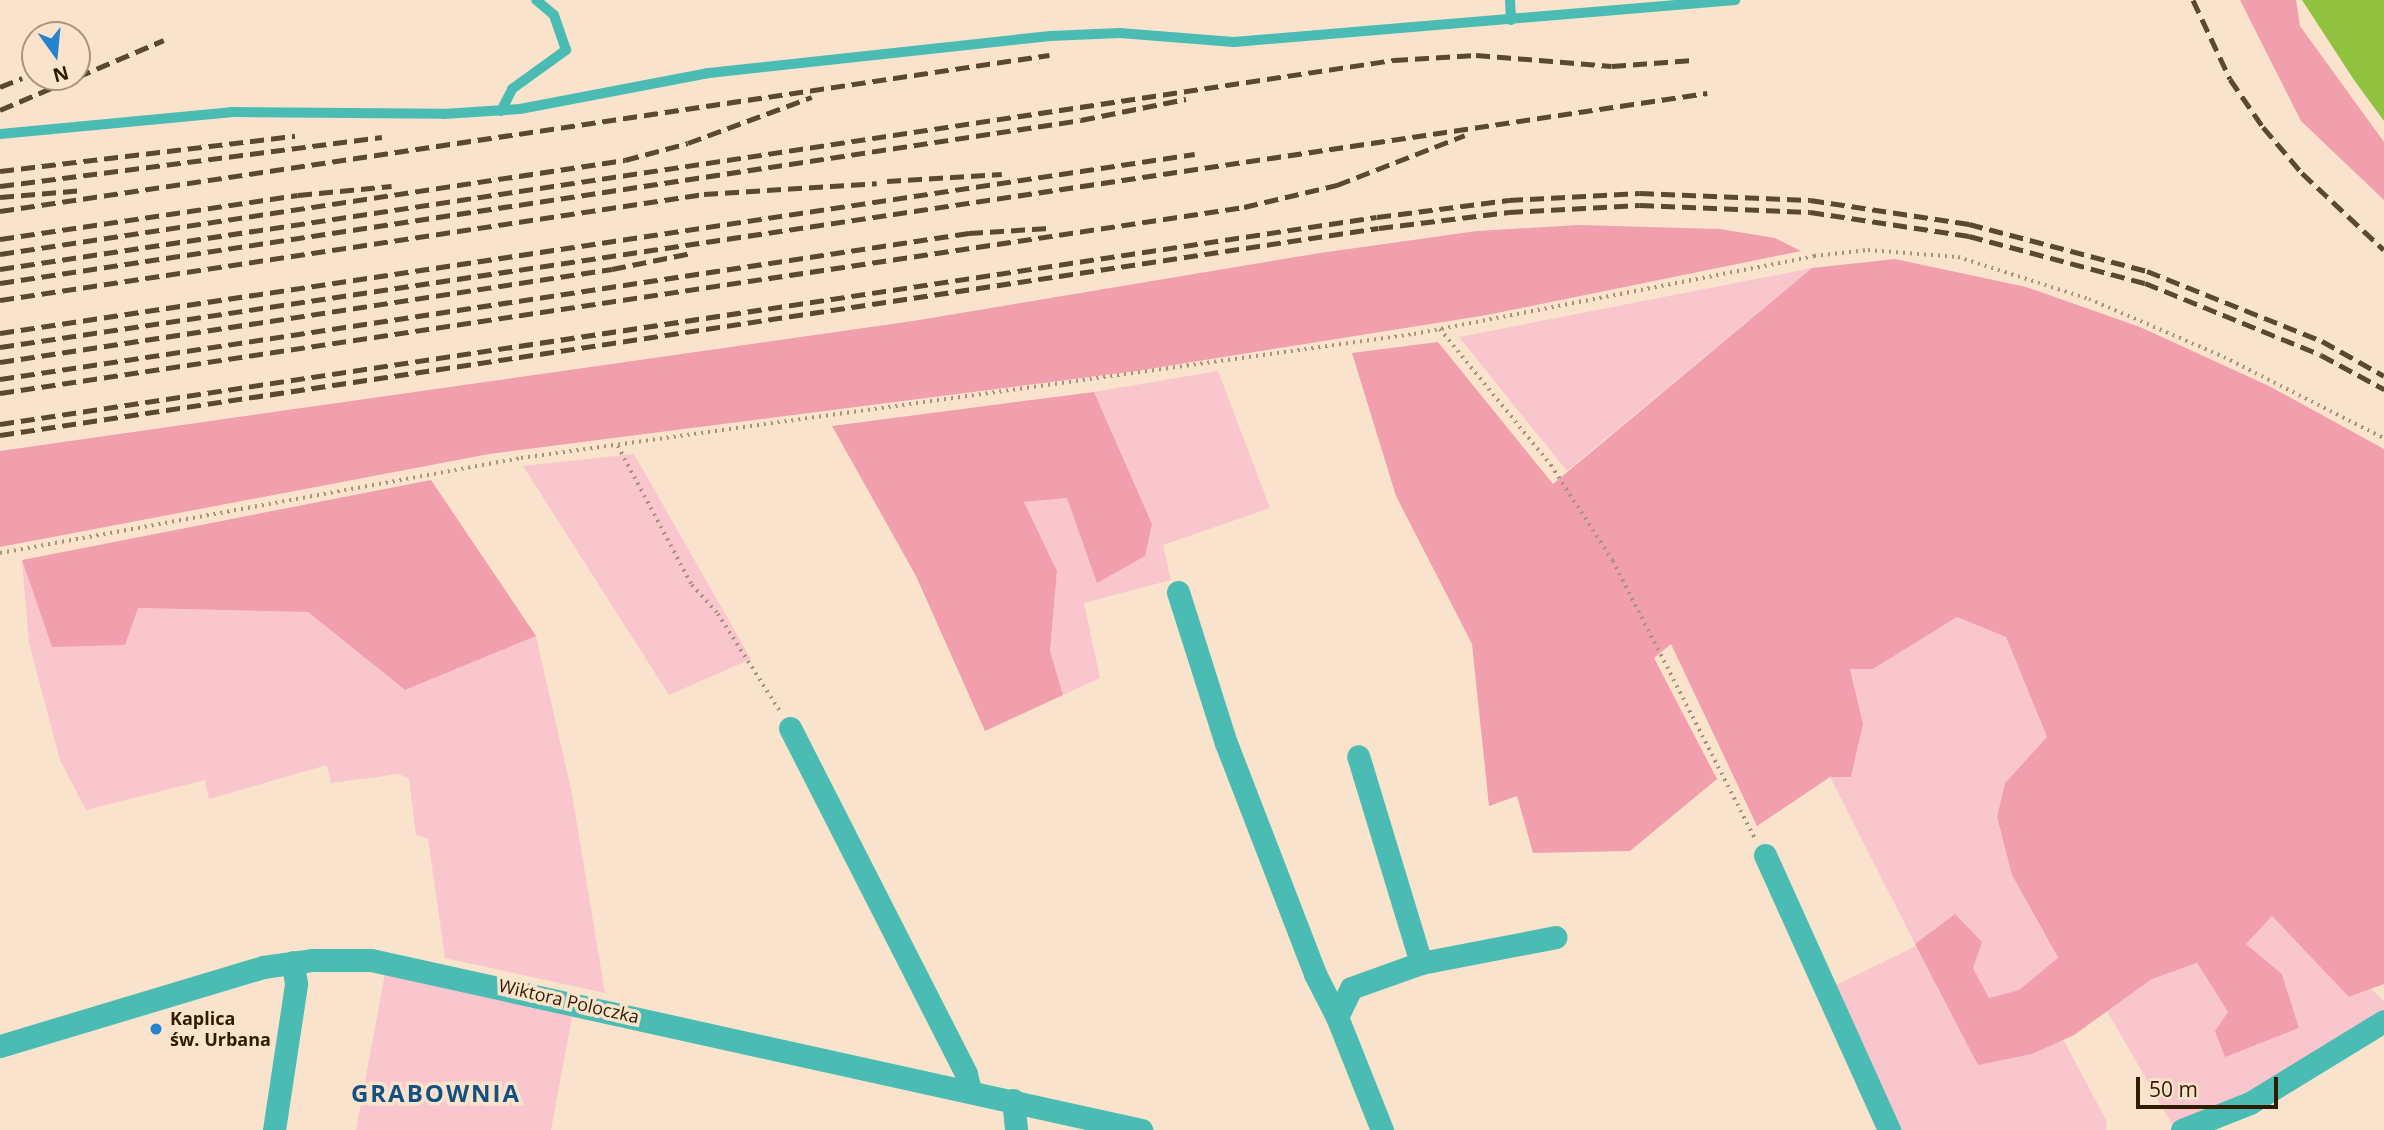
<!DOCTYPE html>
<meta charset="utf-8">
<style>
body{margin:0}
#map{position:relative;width:2384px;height:1130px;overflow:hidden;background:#fae3cc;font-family:"Open Sans",sans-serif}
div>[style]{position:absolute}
.green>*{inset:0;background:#fac6ce}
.forest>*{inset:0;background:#f19ead}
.water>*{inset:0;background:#90c23f}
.path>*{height:3.5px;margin-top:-1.75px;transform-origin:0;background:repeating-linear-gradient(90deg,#a7927a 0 2px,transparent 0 7px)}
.service>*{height:10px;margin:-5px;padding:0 5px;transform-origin:5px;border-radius:5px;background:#4bbcb3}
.minor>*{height:23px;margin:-11.5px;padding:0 11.5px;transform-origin:11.5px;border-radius:11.5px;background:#4bbcb3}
.rail>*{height:5px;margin-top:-2.5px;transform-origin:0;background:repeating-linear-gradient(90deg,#5c472f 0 14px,transparent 0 21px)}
.dots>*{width:19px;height:19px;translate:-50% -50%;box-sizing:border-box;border:4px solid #fae3cc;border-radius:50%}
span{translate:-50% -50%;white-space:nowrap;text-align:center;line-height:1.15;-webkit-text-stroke:7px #fae3cc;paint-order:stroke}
.street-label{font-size:18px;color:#301c03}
.poi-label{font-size:18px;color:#301c03;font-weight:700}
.left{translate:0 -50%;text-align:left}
.district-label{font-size:24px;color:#145080;font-weight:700;letter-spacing:2px}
.north{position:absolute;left:21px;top:21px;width:70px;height:70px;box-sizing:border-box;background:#fae3cc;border:2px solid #a9937c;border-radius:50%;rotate:165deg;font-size:19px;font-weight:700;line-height:28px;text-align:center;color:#301c03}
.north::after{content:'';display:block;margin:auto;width:24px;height:32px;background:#2483cf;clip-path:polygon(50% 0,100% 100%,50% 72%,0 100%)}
.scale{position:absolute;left:2136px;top:1077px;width:142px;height:32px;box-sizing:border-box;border:4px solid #301c03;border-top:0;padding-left:9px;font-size:21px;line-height:24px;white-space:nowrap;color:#301c03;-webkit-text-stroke:5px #fae3cc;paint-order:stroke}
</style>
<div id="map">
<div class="green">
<i style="clip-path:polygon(1812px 268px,1567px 471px,1459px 337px)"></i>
<i style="clip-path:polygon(1218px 371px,1270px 508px,1163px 545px,1171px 580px,1084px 603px,1100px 678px,1063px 695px,1050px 651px,1057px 571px,1024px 502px,1067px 498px,1152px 524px,1094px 392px)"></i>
<i style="clip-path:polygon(634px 454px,751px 659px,669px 695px,523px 466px)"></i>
<i style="clip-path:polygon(22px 560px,52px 647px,138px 608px,308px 612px,405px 690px,536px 636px,572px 794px,605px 993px,445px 958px,428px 839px,416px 835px,409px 779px,399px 774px,331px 783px,327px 765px,209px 799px,205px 780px,86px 810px,60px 760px,29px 643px)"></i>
<i style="clip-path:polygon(1957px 617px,2006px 637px,2047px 737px,2005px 783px,1997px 817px,2012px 875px,2058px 959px,2019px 990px,1989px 998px,1973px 968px,1917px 946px,2032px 1054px,2063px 1039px,2107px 1122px,2106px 1130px,1897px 1130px,1836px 985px,1916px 946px,1830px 777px,1851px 777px,1863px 724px,1850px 669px,1873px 669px)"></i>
<i style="clip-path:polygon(2272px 915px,2349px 997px,2371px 989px,2384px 1001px,2384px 1009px,2228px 1106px,2172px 1124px,2107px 1011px,2152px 979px,2197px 963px,2228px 1012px,2268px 1039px,2299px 1028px,2282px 974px,2245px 944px)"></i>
<i style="clip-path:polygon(385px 973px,573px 1012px,551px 1130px,356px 1130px)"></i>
</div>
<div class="forest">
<i style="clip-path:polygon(2240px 0,2296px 0,2300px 26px,2384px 142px,2384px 200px,2301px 121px)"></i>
<i style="clip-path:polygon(1579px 225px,1720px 229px,1775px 238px,1801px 251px,1487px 315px,1136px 371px,489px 454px,0 547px,0 451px,913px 321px,1320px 253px,1477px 231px)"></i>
<i style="clip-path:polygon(1895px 259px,2026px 287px,2140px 327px,2269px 386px,2384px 449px,2384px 984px,2349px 997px,2272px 916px,2246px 944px,2282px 974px,2299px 1028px,2225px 1057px,2215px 1031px,2228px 1012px,2197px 963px,2152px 979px,2074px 1035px,2032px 1054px,1978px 1065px,1915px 944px,1955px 914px,1982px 942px,1973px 968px,1989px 998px,2019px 990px,2058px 958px,2012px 875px,1997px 817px,2005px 783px,2047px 737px,2006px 637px,1957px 617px,1873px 669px,1850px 669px,1863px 724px,1851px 777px,1830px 777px,1757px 826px,1671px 644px,1654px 658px,1717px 779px,1630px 851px,1533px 853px,1517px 796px,1489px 806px,1472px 644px,1396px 496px,1352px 353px,1438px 342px,1553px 484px,1812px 268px)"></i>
<i style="clip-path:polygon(1094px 392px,1152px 524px,1145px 556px,1097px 583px,1067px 498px,1024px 502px,1057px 571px,1050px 651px,1063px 695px,985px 731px,916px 576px,832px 426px)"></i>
<i style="clip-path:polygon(431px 480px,536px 636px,405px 690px,308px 612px,138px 608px,125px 645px,52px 647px,22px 560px)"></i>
</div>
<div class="water">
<i style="clip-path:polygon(2302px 0,2384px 0,2384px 121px,2354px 80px)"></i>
</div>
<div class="path">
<i style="left:1440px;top:329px;width:176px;rotate:50.8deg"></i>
<i style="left:1551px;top:465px;width:114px;rotate:57.1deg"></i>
<i style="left:1613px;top:561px;width:311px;rotate:62.9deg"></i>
<i style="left:618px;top:446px;width:157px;rotate:62deg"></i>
<i style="left:692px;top:585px;width:39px;rotate:48deg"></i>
<i style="left:718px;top:614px;width:115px;rotate:57.4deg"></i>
<i style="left:0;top:553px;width:530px;rotate:-10.33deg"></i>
<i style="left:521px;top:458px;width:902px;rotate:-7.91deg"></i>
<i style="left:1414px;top:334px;width:408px;rotate:-11deg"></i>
<i style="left:1814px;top:256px;width:54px;rotate:-6.3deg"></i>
<i style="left:1868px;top:250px;width:90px;rotate:4.4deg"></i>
<i style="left:1958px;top:257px;width:138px;rotate:17.8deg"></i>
<i style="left:2089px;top:299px;width:147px;rotate:23.2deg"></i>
<i style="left:2224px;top:357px;width:179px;rotate:26.9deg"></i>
</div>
<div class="service">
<i style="left:1510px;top:0;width:20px;rotate:87deg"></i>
<i style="left:501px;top:111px;width:25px;rotate:-63deg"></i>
<i style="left:512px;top:89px;width:67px;rotate:-35.8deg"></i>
<i style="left:566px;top:50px;width:37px;rotate:-109deg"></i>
<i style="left:554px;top:15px;width:23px;rotate:-140deg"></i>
<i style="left:0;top:134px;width:232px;rotate:-5.4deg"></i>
<i style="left:231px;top:112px;width:213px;rotate:0.5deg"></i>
<i style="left:444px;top:114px;width:76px;rotate:-3.8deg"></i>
<i style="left:520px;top:109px;width:192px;rotate:-10.8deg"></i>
<i style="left:709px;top:73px;width:343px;rotate:-6.2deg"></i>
<i style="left:1050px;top:36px;width:70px;rotate:-2.5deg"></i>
<i style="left:1120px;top:33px;width:114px;rotate:4.5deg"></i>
<i style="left:1234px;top:42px;width:503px;rotate:-4.79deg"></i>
</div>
<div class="minor">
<i style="left:1178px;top:592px;width:158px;rotate:72.4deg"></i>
<i style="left:1226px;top:743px;width:248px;rotate:68.9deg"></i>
<i style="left:1315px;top:974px;width:48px;rotate:62.9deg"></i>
<i style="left:1337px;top:1017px;width:32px;rotate:-64deg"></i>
<i style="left:1351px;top:988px;width:74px;rotate:-19.7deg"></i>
<i style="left:1421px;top:963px;width:216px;rotate:-106.9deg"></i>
<i style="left:790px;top:728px;width:388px;rotate:63deg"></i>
<i style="left:966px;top:1074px;width:16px;rotate:76deg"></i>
<i style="left:1765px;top:855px;width:302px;rotate:65.7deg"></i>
<i style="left:1421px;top:963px;width:137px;rotate:-10.9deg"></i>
<i style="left:1337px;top:1017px;width:122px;rotate:68.3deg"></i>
<i style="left:0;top:1046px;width:275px;rotate:-16.7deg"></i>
<i style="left:263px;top:967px;width:49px;rotate:-8.1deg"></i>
<i style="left:312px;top:960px;width:59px"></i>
<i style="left:371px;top:960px;width:789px;rotate:12.45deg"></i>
<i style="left:1013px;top:1100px;width:30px;rotate:84deg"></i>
<i style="left:274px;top:1130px;width:148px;rotate:-81.4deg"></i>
<i style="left:296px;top:984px;width:22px;rotate:-98deg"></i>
<i style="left:2182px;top:1130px;width:73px;rotate:-21.7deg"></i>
<i style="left:2250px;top:1103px;width:157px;rotate:-31.5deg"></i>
</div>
<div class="rail">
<i style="left:2193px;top:0;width:87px;rotate:64.9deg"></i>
<i style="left:2230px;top:79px;width:58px;rotate:55.5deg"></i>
<i style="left:2263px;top:127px;width:60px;rotate:49.7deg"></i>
<i style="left:2302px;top:173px;width:112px;rotate:43.2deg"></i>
<i style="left:0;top:87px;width:24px;rotate:-22deg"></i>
<i style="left:0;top:110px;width:178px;rotate:-23.1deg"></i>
<i style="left:0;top:171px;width:297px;rotate:-6.8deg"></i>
<i style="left:887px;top:181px;width:115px;rotate:-3.5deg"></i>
<i style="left:0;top:186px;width:385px;rotate:-7.3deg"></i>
<i style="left:0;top:197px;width:84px;rotate:-4.8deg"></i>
<i style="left:0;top:211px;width:1061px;rotate:-8.46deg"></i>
<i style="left:0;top:239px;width:301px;rotate:-8.4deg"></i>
<i style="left:298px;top:195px;width:94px;rotate:-5.5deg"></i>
<i style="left:0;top:254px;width:632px;rotate:-8.55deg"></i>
<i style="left:625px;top:160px;width:65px;rotate:-15.1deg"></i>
<i style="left:688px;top:143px;width:132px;rotate:-20.4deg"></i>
<i style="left:0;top:269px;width:1410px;rotate:-8.53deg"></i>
<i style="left:1394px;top:60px;width:82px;rotate:-3.5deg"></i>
<i style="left:1476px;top:55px;width:136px;rotate:4.6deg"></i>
<i style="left:1612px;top:66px;width:81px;rotate:-4.2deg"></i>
<i style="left:0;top:283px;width:1093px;rotate:-8.57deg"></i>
<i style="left:1081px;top:120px;width:107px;rotate:-11.3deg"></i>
<i style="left:0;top:300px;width:712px;rotate:-8.56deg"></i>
<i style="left:704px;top:194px;width:173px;rotate:-3.6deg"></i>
<i style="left:0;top:333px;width:1208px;rotate:-8.52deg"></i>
<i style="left:0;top:347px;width:1726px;rotate:-8.46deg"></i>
<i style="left:0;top:362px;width:619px;rotate:-8.64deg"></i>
<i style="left:612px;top:269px;width:81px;rotate:-11.4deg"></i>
<i style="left:0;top:379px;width:980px;rotate:-8.57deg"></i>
<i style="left:969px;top:233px;width:80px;rotate:-3.6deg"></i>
<i style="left:0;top:393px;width:1258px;rotate:-8.5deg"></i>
<i style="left:1244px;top:207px;width:96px;rotate:-13.3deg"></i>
<i style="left:1337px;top:185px;width:137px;rotate:-21.3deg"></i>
<i style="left:0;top:424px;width:1392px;rotate:-8.55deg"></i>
<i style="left:1377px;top:217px;width:133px;rotate:-7.3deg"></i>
<i style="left:1509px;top:200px;width:131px;rotate:-3.1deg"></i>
<i style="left:1640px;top:193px;width:170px;rotate:2.4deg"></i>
<i style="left:1810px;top:200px;width:161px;rotate:8.6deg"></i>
<i style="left:1969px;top:224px;width:184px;rotate:14.8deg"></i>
<i style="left:2147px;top:271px;width:188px;rotate:21.8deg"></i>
<i style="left:2322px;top:341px;width:71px;rotate:29.4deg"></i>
<i style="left:0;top:435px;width:1394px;rotate:-8.54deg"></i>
<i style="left:1379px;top:228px;width:131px;rotate:-7deg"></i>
<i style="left:1509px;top:212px;width:131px;rotate:-3.1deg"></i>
<i style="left:1640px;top:205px;width:170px;rotate:2.4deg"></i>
<i style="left:1810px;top:212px;width:161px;rotate:8.6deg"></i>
<i style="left:1969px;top:236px;width:182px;rotate:15deg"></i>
<i style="left:2145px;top:283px;width:190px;rotate:22.2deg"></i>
<i style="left:2321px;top:355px;width:72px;rotate:28.4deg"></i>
</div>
<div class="dots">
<i style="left:156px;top:1029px;background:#2483cf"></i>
</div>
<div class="street-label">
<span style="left:569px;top:1001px;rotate:13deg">Wiktora Poloczka</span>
</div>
<div class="poi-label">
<span class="left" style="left:170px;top:1029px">Kaplica<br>św. Urbana</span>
</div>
<div class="district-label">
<span style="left:436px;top:1093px">GRABOWNIA</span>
</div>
<div class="north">N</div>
<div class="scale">50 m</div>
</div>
